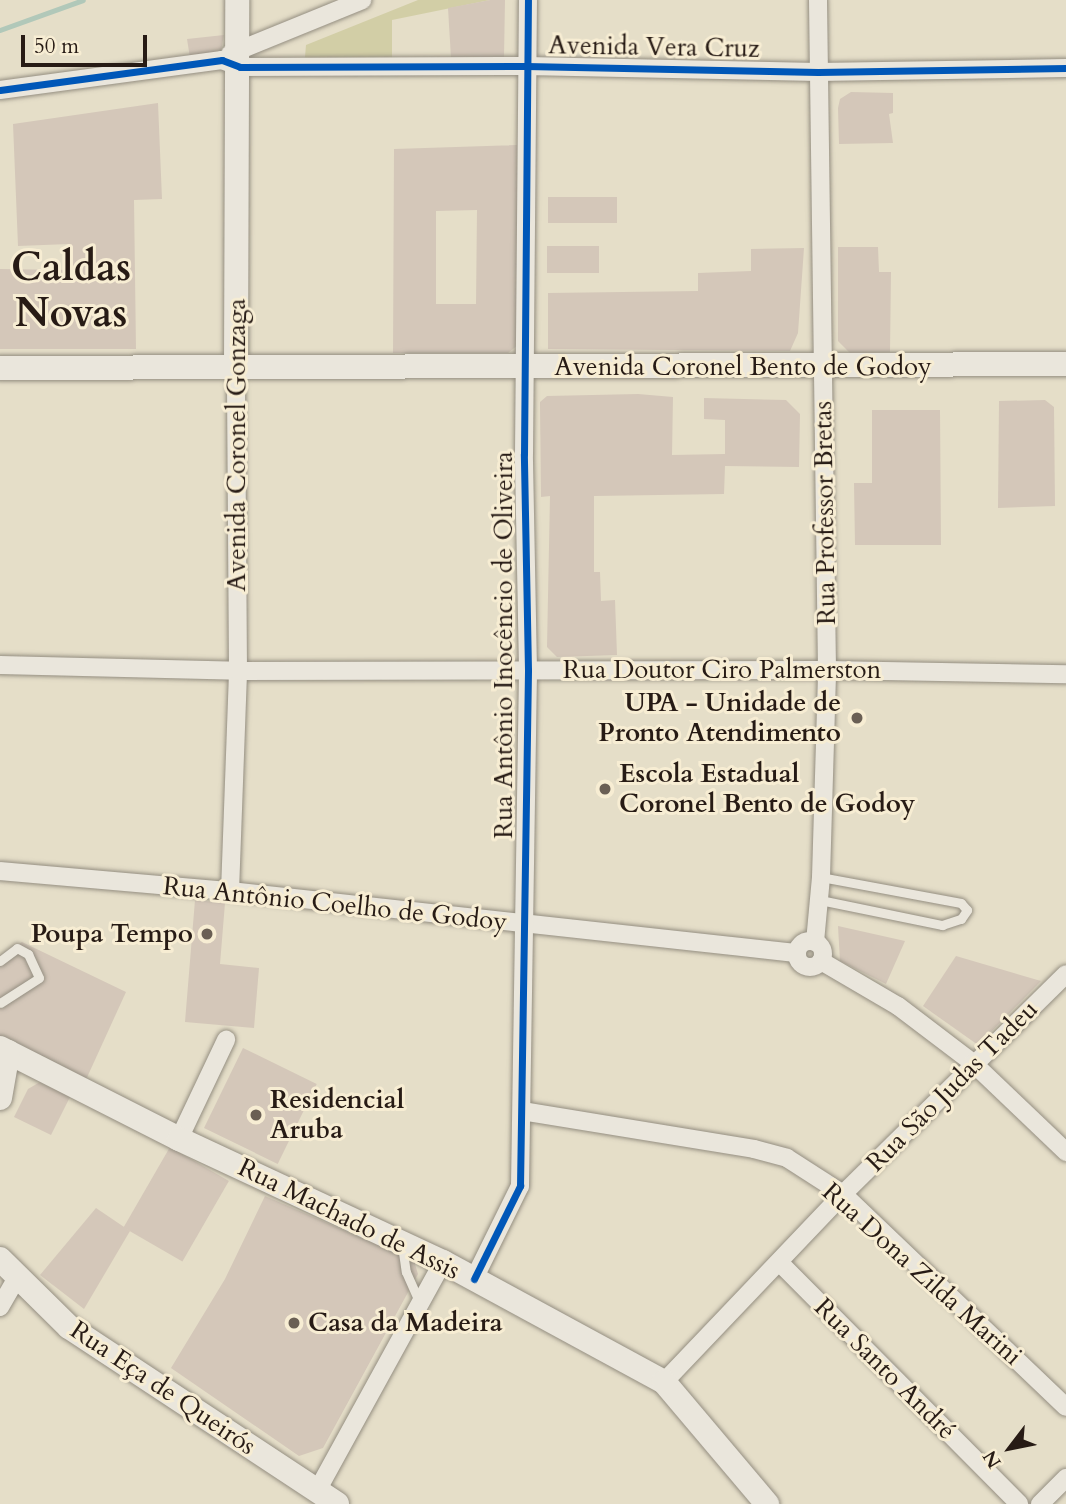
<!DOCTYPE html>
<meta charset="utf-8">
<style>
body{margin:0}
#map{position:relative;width:1066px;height:1504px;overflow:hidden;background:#e5dec8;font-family:Cardo,serif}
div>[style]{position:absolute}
.green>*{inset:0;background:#d2cea6}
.stream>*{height:5px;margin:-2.5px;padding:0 2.5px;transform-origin:2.5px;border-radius:2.5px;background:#b1c8b9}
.building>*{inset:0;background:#d4c7b9;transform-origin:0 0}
.roads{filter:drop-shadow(0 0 2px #948e81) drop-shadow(0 0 2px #948e81)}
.service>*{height:9px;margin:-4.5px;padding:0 4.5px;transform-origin:4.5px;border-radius:4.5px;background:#eae6dc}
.minor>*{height:18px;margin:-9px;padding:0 9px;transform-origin:9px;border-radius:9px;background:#eae6dc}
.minor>.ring{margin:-9px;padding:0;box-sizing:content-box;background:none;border:18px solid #eae6dc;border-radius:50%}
.secondary>*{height:24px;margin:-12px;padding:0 12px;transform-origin:12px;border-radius:12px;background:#eae6dc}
.cycleway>*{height:7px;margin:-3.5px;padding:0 3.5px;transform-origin:3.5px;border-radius:3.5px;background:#0057b8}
.dots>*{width:19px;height:19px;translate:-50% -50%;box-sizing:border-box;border:4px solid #f7edd3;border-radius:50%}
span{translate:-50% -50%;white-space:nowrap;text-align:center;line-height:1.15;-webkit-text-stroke:6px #f7edd3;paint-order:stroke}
.street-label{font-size:26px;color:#271b15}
.poi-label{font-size:26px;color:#271b15;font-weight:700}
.right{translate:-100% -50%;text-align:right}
.left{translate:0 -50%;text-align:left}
.town-label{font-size:40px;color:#271b15;font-weight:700}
.north{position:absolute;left:975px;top:1413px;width:70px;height:70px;-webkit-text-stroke:5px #f7edd3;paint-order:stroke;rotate:238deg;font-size:19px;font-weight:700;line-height:28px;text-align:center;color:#271b15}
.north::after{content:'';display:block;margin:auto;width:24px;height:32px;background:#271b15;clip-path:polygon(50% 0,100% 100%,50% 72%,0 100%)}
.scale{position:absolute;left:21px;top:35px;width:126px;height:32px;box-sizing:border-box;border:4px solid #271b15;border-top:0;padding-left:9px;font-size:21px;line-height:24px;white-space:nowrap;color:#271b15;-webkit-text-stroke:5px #f7edd3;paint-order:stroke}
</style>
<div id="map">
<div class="green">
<i style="clip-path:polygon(418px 0,490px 0,392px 20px,392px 59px,308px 60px,305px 57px,306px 45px)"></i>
</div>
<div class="stream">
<i style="left:0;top:30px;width:88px;rotate:-19.9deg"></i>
</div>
<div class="building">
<i style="clip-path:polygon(490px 0,505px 0,504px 57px,451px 58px,448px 8px)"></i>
<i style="clip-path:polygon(224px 35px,221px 51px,190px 58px,187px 39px)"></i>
<i style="clip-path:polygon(851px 92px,893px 93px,893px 113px,889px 114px,893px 143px,839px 144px,838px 108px,840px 99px)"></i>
<i style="clip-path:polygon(158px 103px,162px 199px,134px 200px,136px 349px,0 349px,0 269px,71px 270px,69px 244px,18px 246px,13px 124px)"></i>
<i style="clip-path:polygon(evenodd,517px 145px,518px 345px,508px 353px,393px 353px,394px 149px,517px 145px,477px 210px,476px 304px,436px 304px,436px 211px,477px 210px)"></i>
<i style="left:617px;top:197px;width:26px;height:69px;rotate:90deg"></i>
<i style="left:547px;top:246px;width:52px;height:27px"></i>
<i style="clip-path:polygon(838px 247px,878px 247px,879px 272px,891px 272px,890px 352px,850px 353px,838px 341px)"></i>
<i style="clip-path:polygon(804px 248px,798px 333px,790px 351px,548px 349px,548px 293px,698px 291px,698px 273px,751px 271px,751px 249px)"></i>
<i style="clip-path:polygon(638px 394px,673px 397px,672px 455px,725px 454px,725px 420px,704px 419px,704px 398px,786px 400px,800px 414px,799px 467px,725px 466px,724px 494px,594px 496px,594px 572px,600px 572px,601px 601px,615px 600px,617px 655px,557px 657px,547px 647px,550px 496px,541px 497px,540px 402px,547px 396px)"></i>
<i style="clip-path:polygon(1045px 400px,1054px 407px,1055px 506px,998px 508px,999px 401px)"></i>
<i style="clip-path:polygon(872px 410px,940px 410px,941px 545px,855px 545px,854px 483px,872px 483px)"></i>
<i style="clip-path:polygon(195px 900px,225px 903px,220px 964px,259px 968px,254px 1028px,185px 1022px)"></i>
<i style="clip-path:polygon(838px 926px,905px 941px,886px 984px,840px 961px)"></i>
<i style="clip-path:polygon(22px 942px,126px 992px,84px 1084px,0 1042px,0 956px)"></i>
<i style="clip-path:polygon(956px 956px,1041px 981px,978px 1045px,923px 1006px)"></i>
<i style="left:243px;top:1048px;width:82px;height:89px;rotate:26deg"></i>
<i style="clip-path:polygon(40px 1082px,70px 1097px,51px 1135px,14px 1117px,28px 1089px)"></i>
<i style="left:170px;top:1147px;width:68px;height:93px;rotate:30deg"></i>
<i style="clip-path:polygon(265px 1196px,414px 1261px,418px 1274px,323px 1448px,299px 1456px,171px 1368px,225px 1279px)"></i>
<i style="clip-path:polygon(96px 1208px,130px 1231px,84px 1309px,40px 1275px)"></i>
</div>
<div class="roads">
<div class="service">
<i style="left:820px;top:900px;width:125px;rotate:11.6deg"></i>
<i style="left:942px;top:925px;width:20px;rotate:-18deg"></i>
<i style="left:961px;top:919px;width:11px;rotate:-56deg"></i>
<i style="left:967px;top:910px;width:9px;rotate:-131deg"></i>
<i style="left:961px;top:903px;width:142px;rotate:-169.5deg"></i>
<i style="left:0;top:961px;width:21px;rotate:-37deg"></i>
<i style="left:17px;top:948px;width:13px;rotate:29deg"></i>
<i style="left:28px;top:954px;width:26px;rotate:65deg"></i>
<i style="left:39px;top:978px;width:46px;rotate:147.3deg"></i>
<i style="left:402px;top:1245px;width:27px;rotate:82deg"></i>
<i style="left:406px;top:1272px;width:34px;rotate:66deg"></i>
</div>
<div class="minor">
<i style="left:230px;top:54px;width:143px;rotate:-22.2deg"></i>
<i style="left:0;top:90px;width:224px;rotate:-7.7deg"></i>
<i style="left:222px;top:60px;width:19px;rotate:21deg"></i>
<i style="left:240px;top:67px;width:286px;rotate:-0.2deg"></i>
<i style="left:526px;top:66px;width:292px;rotate:1.2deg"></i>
<i style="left:818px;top:72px;width:248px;rotate:-0.9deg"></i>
<i style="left:0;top:665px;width:238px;rotate:1.4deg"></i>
<i style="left:238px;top:671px;width:589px;rotate:-0.1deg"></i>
<i style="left:827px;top:670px;width:239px;rotate:1deg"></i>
<i style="left:0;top:871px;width:231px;rotate:5deg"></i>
<i style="left:230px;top:891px;width:569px;rotate:6.25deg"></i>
<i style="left:230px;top:891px;width:220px;rotate:-87.9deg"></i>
<i style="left:238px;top:671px;width:305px;rotate:-90.4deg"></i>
<i class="ring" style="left:797px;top:941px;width:8px;height:8px"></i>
<i style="left:815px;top:942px;width:65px;rotate:-84.7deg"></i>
<i style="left:821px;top:877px;width:207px;rotate:-88.3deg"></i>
<i style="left:827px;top:670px;width:670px;rotate:-90.77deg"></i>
<i style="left:821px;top:961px;width:89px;rotate:30.3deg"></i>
<i style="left:898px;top:1006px;width:94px;rotate:37.2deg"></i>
<i style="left:973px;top:1063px;width:129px;rotate:43.7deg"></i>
<i style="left:522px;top:1111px;width:235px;rotate:9.3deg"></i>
<i style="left:754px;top:1149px;width:34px;rotate:15deg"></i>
<i style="left:787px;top:1158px;width:67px;rotate:32.7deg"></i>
<i style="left:843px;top:1194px;width:308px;rotate:43.7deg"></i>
<i style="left:179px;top:1139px;width:110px;rotate:-64.6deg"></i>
<i style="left:781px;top:1264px;width:338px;rotate:45.2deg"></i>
<i style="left:474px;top:1279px;width:104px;rotate:-63.7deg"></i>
<i style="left:520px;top:1186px;width:516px;rotate:-89.11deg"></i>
<i style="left:528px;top:670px;width:216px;rotate:-91.1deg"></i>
<i style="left:524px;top:454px;width:454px;rotate:-89.5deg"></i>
<i style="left:0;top:1307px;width:34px;rotate:-60deg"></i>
<i style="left:664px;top:1382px;width:260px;rotate:-46.4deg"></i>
<i style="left:843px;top:1194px;width:313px;rotate:-44.6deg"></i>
<i style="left:317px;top:1491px;width:261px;rotate:-61.2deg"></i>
<i style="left:1040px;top:1504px;width:37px;rotate:-45deg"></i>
</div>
<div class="secondary">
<i style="left:236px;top:366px;width:366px;rotate:-89.8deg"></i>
<i style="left:0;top:368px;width:1066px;rotate:-0.21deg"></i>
<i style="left:0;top:1048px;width:201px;rotate:26.9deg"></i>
<i style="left:179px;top:1139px;width:291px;rotate:25deg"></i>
<i style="left:443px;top:1262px;width:251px;rotate:28.5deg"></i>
<i style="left:664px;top:1382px;width:160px;rotate:49.8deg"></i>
<i style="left:0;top:1098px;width:47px;rotate:-80.1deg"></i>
<i style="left:0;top:1259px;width:97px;rotate:44.6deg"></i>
<i style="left:69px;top:1327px;width:321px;rotate:33.4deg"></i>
</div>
</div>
<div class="cycleway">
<i style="left:0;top:90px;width:224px;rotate:-7.7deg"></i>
<i style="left:222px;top:60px;width:19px;rotate:21deg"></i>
<i style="left:240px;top:67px;width:286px;rotate:-0.2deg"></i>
<i style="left:526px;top:66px;width:292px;rotate:1.2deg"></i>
<i style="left:818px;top:72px;width:248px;rotate:-0.9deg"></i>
<i style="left:474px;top:1279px;width:104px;rotate:-63.7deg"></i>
<i style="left:520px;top:1186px;width:516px;rotate:-89.11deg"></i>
<i style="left:528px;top:670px;width:216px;rotate:-91.1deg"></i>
<i style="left:524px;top:454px;width:454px;rotate:-89.5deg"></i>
</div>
<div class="dots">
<i style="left:857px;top:718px;background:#6a5f54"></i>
<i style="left:605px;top:789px;background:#6a5f54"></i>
<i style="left:207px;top:934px;background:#6a5f54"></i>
<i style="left:256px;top:1115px;background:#6a5f54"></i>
<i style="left:294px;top:1323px;background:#6a5f54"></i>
</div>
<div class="street-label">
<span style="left:654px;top:47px;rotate:1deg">Avenida Vera Cruz</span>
<span style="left:743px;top:367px">Avenida Coronel Bento de Godoy</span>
<span style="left:237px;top:445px;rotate:-90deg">Avenida Coronel Gonzaga</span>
<span style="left:825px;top:513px;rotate:-91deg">Rua Professor Bretas</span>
<span style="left:504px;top:645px;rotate:-90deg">Rua Antônio Inocêncio de Oliveira</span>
<span style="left:722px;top:670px">Rua Doutor Ciro Palmerston</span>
<span style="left:335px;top:904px;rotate:6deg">Rua Antônio Coelho de Godoy</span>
<span style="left:952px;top:1086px;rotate:-45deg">Rua São Judas Tadeu</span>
<span style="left:349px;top:1219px;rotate:26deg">Rua Machado de Assis</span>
<span style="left:922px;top:1274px;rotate:42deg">Rua Dona Zilda Marini</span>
<span style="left:885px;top:1369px;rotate:45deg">Rua Santo André</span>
<span style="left:163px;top:1388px;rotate:34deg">Rua Eça de Queirós</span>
</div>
<div class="poi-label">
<span class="right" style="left:841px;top:718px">UPA - Unidade de<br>Pronto Atendimento</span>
<span class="left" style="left:619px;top:789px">Escola Estadual<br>Coronel Bento de Godoy</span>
<span class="right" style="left:193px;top:934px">Poupa Tempo</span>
<span class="left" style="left:270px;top:1115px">Residencial<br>Aruba</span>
<span class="left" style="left:308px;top:1323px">Casa da Madeira</span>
</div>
<div class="town-label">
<span style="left:71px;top:291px">Caldas<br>Novas</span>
</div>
<div class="north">N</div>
<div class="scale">50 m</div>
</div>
